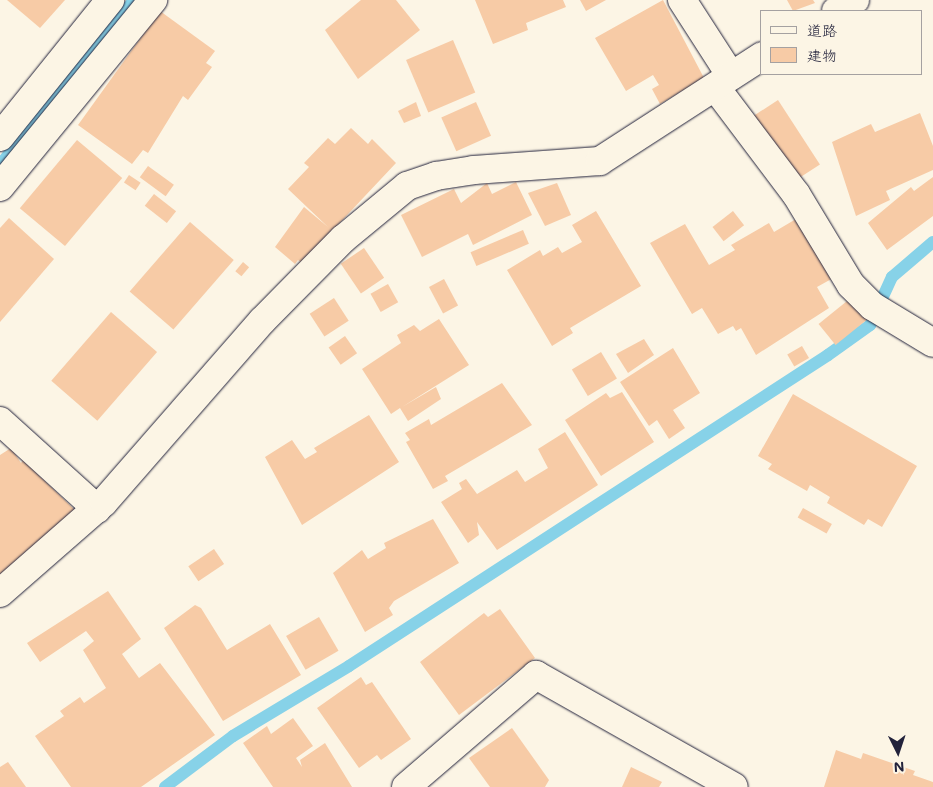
<!DOCTYPE html>
<meta charset="utf-8">
<style>
body{margin:0}
#map{position:relative;width:933px;height:787px;overflow:hidden;background:#fcf5e5;font-family:Mali,"Klee One",sans-serif}
div>[style]{position:absolute}
.stream>*{height:12px;margin:-6px;padding:0 6px;transform-origin:6px;border-radius:6px;background:#87d2e8}
.building>*{inset:0;background:#f7cba6;transform-origin:0 0}
.roads{filter:drop-shadow(0 0 1px #22223b) drop-shadow(0 0 1px #22223b)}
.minor>*{height:28px;margin:-14px;padding:0 14px;transform-origin:14px;border-radius:14px;background:#fcf5e5}
span{translate:-50% -50%;white-space:nowrap;text-align:center;line-height:1.15;-webkit-text-stroke:4px #fcf5e5;paint-order:stroke}
.legend{position:absolute;left:760px;top:10px;width:162px;height:65px;box-sizing:border-box;background:#fcf5e5;border:1px solid #a5a1a1;margin:0;padding:6px 9px;list-style:none;font-size:15px;color:#22223b}
.legend li{display:flex;align-items:center;gap:10px;height:25px}
.legend b{width:25px;border:1px solid #a5a1a1}
.north{position:absolute;left:873px;top:727px;width:50px;height:50px;-webkit-text-stroke:4px #fcf5e5;paint-order:stroke;rotate:176deg;font-size:14px;font-weight:700;line-height:20px;text-align:center;color:#22223b}
.north::after{content:'';display:block;margin:auto;width:18px;height:22px;background:#22223b;clip-path:polygon(50% 0,100% 100%,50% 72%,0 100%)}
</style>
<div id="map">
<div class="stream">
<i style="left:0;top:165px;width:213px;rotate:-50.9deg"></i>
<i style="left:165px;top:787px;width:85px;rotate:-36.9deg"></i>
<i style="left:233px;top:736px;width:135px;rotate:-31.1deg"></i>
<i style="left:349px;top:666px;width:571px;rotate:-32.99deg"></i>
<i style="left:828px;top:355px;width:52px;rotate:-35.5deg"></i>
<i style="left:870px;top:325px;width:53px;rotate:-65.4deg"></i>
<i style="left:892px;top:277px;width:54px;rotate:-40.5deg"></i>
</div>
<div class="building">
<i style="clip-path:polygon(7px 0,65px 0,40px 28px)"></i>
<i style="clip-path:polygon(361px 0,396px 0,420px 30px,358px 79px,325px 30px)"></i>
<i style="clip-path:polygon(475px 0,563px 0,566px 7px,526px 23px,528px 30px,493px 44px)"></i>
<i style="clip-path:polygon(580px 0,606px 0,586px 11px)"></i>
<i style="clip-path:polygon(663px 0,704px 78px,660px 104px,652px 89px,659px 85px,653px 75px,626px 91px,595px 38px)"></i>
<i style="clip-path:polygon(787px 0,813px 0,815px 3px,793px 11px)"></i>
<i style="clip-path:polygon(160px 11px,215px 51px,206px 63px,212px 67px,188px 100px,183px 96px,148px 153px,143px 150px,132px 164px,78px 125px)"></i>
<i style="left:453px;top:40px;width:57px;height:51px;rotate:67deg"></i>
<i style="left:778px;top:100px;width:77px;height:34px;rotate:57deg"></i>
<i style="clip-path:polygon(416px 102px,421px 116px,404px 123px,398px 111px)"></i>
<i style="left:476px;top:102px;width:37px;height:38px;rotate:66deg"></i>
<i style="clip-path:polygon(920px 113px,933px 146px,933px 170px,886px 191px,890px 200px,856px 216px,832px 142px,871px 124px,875px 132px)"></i>
<i style="clip-path:polygon(351px 128px,368px 144px,372px 139px,396px 163px,302px 263px,298px 260px,295px 264px,275px 247px,304px 207px,328px 227px,288px 189px,309px 167px,304px 163px,328px 138px,335px 144px)"></i>
<i style="left:77px;top:140px;width:59px;height:89px;rotate:40deg"></i>
<i style="left:148px;top:166px;width:32px;height:14px;rotate:36deg"></i>
<i style="left:129px;top:175px;width:14px;height:9px;rotate:34deg"></i>
<i style="clip-path:polygon(933px 177px,933px 216px,887px 250px,868px 223px,911px 187px,914px 191px)"></i>
<i style="clip-path:polygon(516px 182px,532px 215px,473px 245px,468px 234px,422px 257px,401px 215px,454px 189px,461px 203px,487px 183px,492px 194px)"></i>
<i style="clip-path:polygon(557px 183px,571px 215px,545px 226px,528px 193px)"></i>
<i style="left:154px;top:194px;width:28px;height:15px;rotate:38deg"></i>
<i style="clip-path:polygon(596px 211px,641px 286px,570px 328px,573px 333px,552px 346px,507px 270px,540px 250px,543px 256px,558px 247px,562px 253px,582px 242px,572px 225px)"></i>
<i style="left:733px;top:211px;width:18px;height:26px;rotate:52deg"></i>
<i style="clip-path:polygon(9px 218px,54px 259px,0 322px,0 228px)"></i>
<i style="clip-path:polygon(796px 219px,835px 277px,817px 287px,829px 308px,756px 355px,741px 328px,736px 331px,733px 326px,718px 334px,702px 308px,692px 314px,650px 243px,685px 224px,709px 265px,735px 250px,731px 245px,769px 223px,774px 232px)"></i>
<i style="left:190px;top:222px;width:58px;height:92px;rotate:41deg"></i>
<i style="left:523px;top:230px;width:15px;height:57px;rotate:67deg"></i>
<i style="left:364px;top:248px;width:36px;height:28px;rotate:56deg"></i>
<i style="left:243px;top:262px;width:8px;height:12px;rotate:40deg"></i>
<i style="left:444px;top:279px;width:30px;height:17px;rotate:62deg"></i>
<i style="left:388px;top:284px;width:21px;height:20px;rotate:61deg"></i>
<i style="left:852px;top:297px;width:27px;height:43px;rotate:51deg"></i>
<i style="left:334px;top:298px;width:27px;height:29px;rotate:57deg"></i>
<i style="left:111px;top:312px;width:61px;height:91px;rotate:41deg"></i>
<i style="clip-path:polygon(439px 319px,469px 365px,402px 407px,436px 387px,441px 399px,408px 421px,400px 408px,391px 414px,362px 369px,401px 343px,397px 335px,414px 325px,420px 331px)"></i>
<i style="left:345px;top:336px;width:21px;height:20px;rotate:55deg"></i>
<i style="clip-path:polygon(644px 339px,654px 355px,628px 373px,616px 354px)"></i>
<i style="left:802px;top:346px;width:14px;height:17px;rotate:60deg"></i>
<i style="clip-path:polygon(673px 348px,700px 393px,673px 410px,685px 428px,669px 439px,657px 420px,649px 426px,620px 382px)"></i>
<i style="left:601px;top:352px;width:31px;height:34px;rotate:59deg"></i>
<i style="clip-path:polygon(502px 383px,532px 425px,445px 476px,448px 481px,433px 489px,406px 442px,410px 440px,405px 433px,429px 419px,431px 425px)"></i>
<i style="clip-path:polygon(622px 392px,654px 442px,601px 476px,565px 420px,606px 393px,610px 398px)"></i>
<i style="clip-path:polygon(793px 394px,917px 466px,882px 527px,868px 519px,864px 525px,827px 503px,830px 497px,810px 485px,807px 491px,768px 469px,772px 464px,758px 456px)"></i>
<i style="clip-path:polygon(369px 415px,399px 462px,302px 525px,265px 457px,292px 440px,305px 459px,317px 452px,314px 448px)"></i>
<i style="clip-path:polygon(565px 432px,598px 485px,497px 550px,477px 522px,479px 535px,468px 543px,441px 502px,462px 489px,459px 483px,466px 479px,477px 494px,517px 470px,525px 482px,548px 468px,538px 449px)"></i>
<i style="clip-path:polygon(11px 448px,21px 463px,23px 460px,76px 511px,0 578px,0 455px)"></i>
<i style="left:803px;top:508px;width:33px;height:11px;rotate:29deg"></i>
<i style="clip-path:polygon(433px 519px,459px 563px,394px 601px,389px 608px,393px 615px,365px 632px,333px 573px,362px 550px,368px 559px,386px 548px,384px 543px)"></i>
<i style="left:214px;top:549px;width:18px;height:31px;rotate:56deg"></i>
<i style="clip-path:polygon(108px 591px,141px 639px,122px 654px,139px 678px,160px 663px,215px 735px,141px 787px,71px 787px,35px 736px,64px 716px,60px 711px,80px 697px,84px 703px,106px 688px,83px 650px,94px 641px,86px 631px,40px 662px,27px 643px)"></i>
<i style="clip-path:polygon(195px 605px,201px 608px,227px 650px,270px 624px,301px 675px,223px 721px,164px 628px)"></i>
<i style="clip-path:polygon(500px 609px,535px 658px,459px 715px,420px 662px,484px 613px,488px 617px)"></i>
<i style="left:319px;top:617px;width:39px;height:38px;rotate:60deg"></i>
<i style="clip-path:polygon(361px 677px,366px 685px,372px 682px,411px 739px,381px 760px,377px 755px,359px 768px,317px 708px)"></i>
<i style="clip-path:polygon(293px 718px,313px 746px,296px 758px,302px 767px,300px 760px,325px 743px,352px 787px,273px 787px,243px 743px,267px 726px,271px 734px)"></i>
<i style="clip-path:polygon(512px 728px,549px 780px,545px 787px,490px 787px,469px 758px)"></i>
<i style="clip-path:polygon(836px 750px,861px 759px,863px 753px,915px 771px,913px 775px,933px 782px,933px 787px,824px 787px)"></i>
<i style="clip-path:polygon(8px 762px,26px 787px,0 787px,0 767px)"></i>
<i style="clip-path:polygon(631px 767px,662px 782px,659px 787px,622px 787px)"></i>
</div>
<div class="roads">
<div class="minor">
<i style="left:682px;top:0;width:90px;rotate:57.2deg"></i>
<i style="left:836px;top:11px;width:22px;rotate:-30deg"></i>
<i style="left:716px;top:88px;width:133px;rotate:53deg"></i>
<i style="left:796px;top:194px;width:106px;rotate:58.9deg"></i>
<i style="left:851px;top:285px;width:30px;rotate:45deg"></i>
<i style="left:872px;top:306px;width:71px;rotate:31.2deg"></i>
<i style="left:0;top:137px;width:176px;rotate:-51.2deg"></i>
<i style="left:0;top:187px;width:242px;rotate:-50.7deg"></i>
<i style="left:0;top:421px;width:131px;rotate:42.2deg"></i>
<i style="left:0;top:593px;width:138px;rotate:-41.2deg"></i>
<i style="left:104px;top:502px;width:240px;rotate:-48.9deg"></i>
<i style="left:262px;top:321px;width:115px;rotate:-45.4deg"></i>
<i style="left:343px;top:239px;width:83px;rotate:-39.6deg"></i>
<i style="left:407px;top:186px;width:31px;rotate:-19deg"></i>
<i style="left:436px;top:176px;width:38px;rotate:-9deg"></i>
<i style="left:474px;top:170px;width:126px;rotate:-4.1deg"></i>
<i style="left:600px;top:161px;width:193px;rotate:-32.9deg"></i>
<i style="left:406px;top:787px;width:172px;rotate:-40.7deg"></i>
<i style="left:536px;top:675px;width:227px;rotate:29.5deg"></i>
</div>
</div>
<ul class="legend">
<li><b style="height:6px;background:#fcf5e5"></b>道路</li>
<li><b style="height:14px;background:#f7cba6"></b>建物</li>
</ul>
<div class="north">N</div>
</div>
